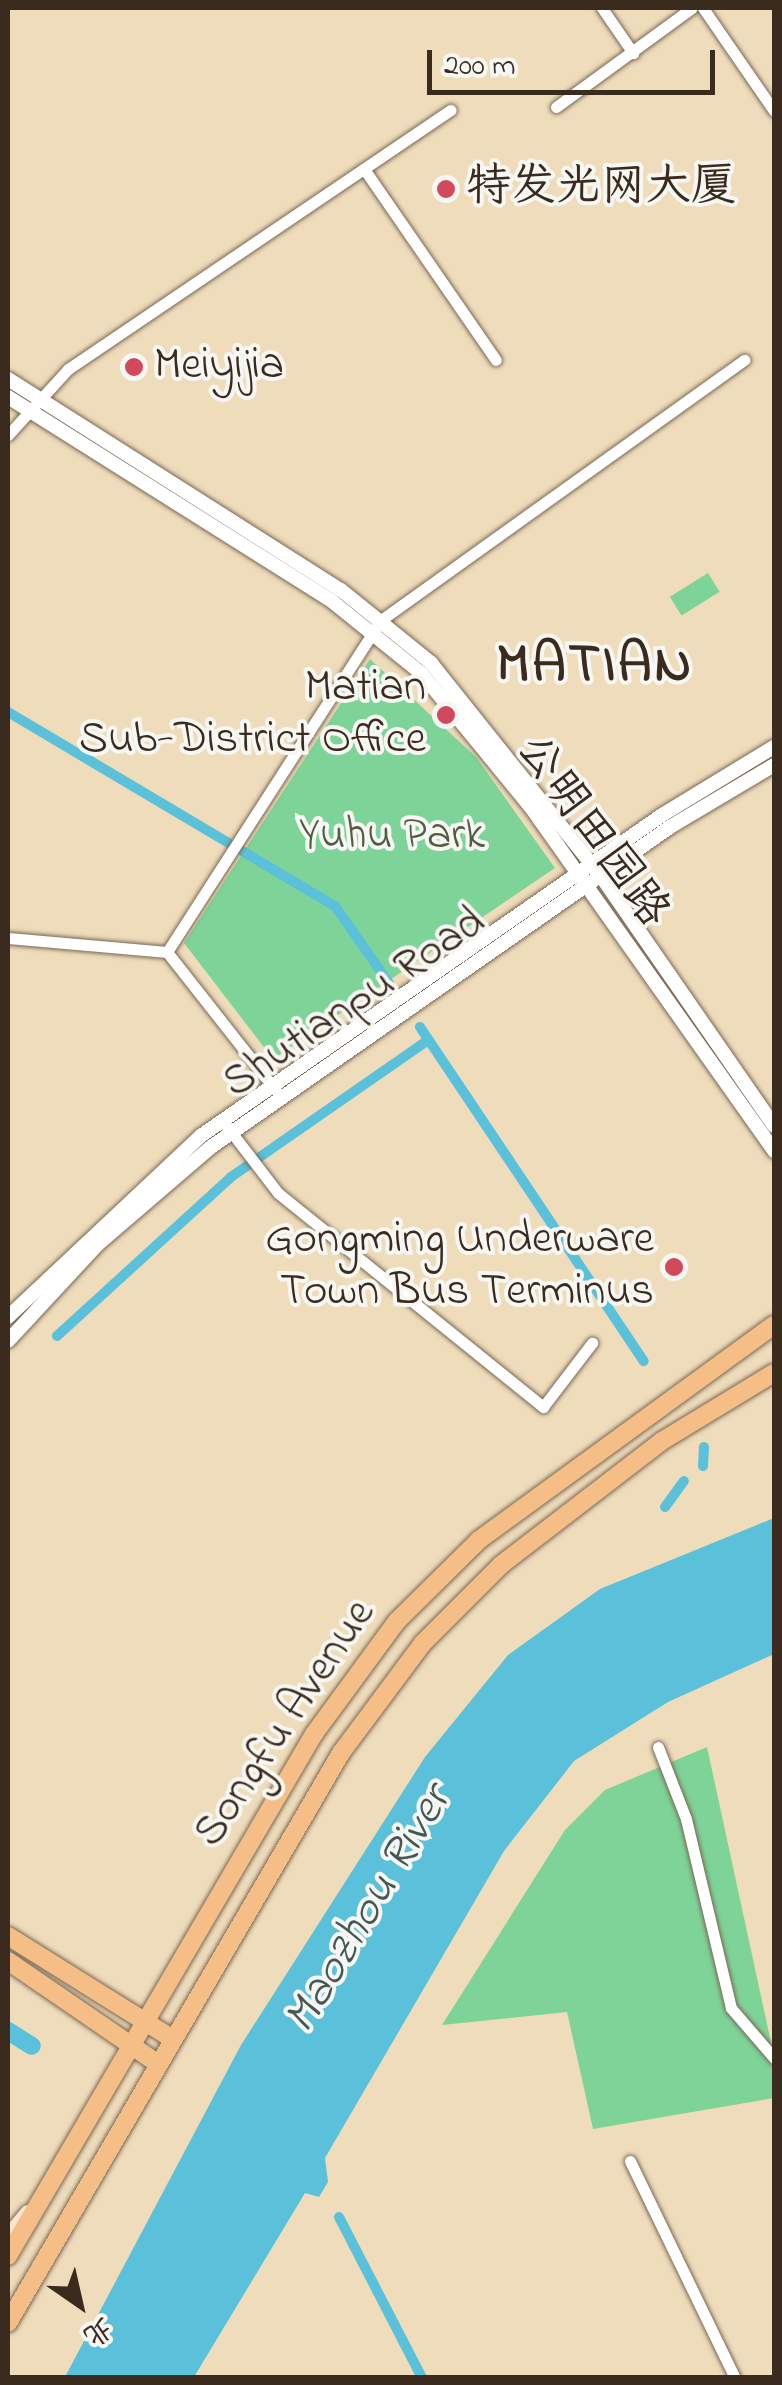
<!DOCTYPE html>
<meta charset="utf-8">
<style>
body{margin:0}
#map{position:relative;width:782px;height:2385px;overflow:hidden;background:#efdcbb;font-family:"Indie Flower","LXGW WenKai TC",sans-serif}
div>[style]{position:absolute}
.green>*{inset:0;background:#7ed498;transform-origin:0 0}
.water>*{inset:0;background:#5bc0d9}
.canal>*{height:10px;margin:-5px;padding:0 5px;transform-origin:5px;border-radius:5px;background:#5bc0d9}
.river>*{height:18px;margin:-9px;padding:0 9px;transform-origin:9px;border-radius:9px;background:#5bc0d9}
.roads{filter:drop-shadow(0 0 2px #7a6855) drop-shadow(0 0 2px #7a6855)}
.minor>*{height:11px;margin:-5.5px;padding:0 5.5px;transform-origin:5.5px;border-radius:5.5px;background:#fff}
.tertiary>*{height:14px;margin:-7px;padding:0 7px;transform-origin:7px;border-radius:7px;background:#fff}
.secondary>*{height:15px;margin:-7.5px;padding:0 7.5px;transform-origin:7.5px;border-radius:7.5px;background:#fbe5cf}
.primary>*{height:18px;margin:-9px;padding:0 9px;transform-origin:9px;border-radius:9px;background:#f5be86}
.dots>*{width:28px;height:28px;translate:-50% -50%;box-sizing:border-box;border:5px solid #f6f6f2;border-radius:50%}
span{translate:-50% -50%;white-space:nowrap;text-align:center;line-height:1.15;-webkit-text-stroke:8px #f6f6f2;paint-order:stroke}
.poi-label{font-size:45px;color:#3b2a1e}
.left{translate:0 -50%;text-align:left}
.right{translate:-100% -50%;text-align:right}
.street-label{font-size:45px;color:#3b2a1e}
.park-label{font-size:45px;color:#4f5d43}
.water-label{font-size:48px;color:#455756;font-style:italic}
.district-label{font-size:55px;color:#3b2a1e;font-weight:700;letter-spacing:2.5px}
.frame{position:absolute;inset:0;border:10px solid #3b2a1e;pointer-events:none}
.north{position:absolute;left:30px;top:2255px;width:100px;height:100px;-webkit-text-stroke:8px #f6f6f2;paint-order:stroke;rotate:146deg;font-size:28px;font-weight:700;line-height:40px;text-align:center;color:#3b2a1e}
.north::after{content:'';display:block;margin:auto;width:35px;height:45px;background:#3b2a1e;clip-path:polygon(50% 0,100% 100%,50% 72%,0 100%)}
.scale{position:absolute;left:427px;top:50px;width:288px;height:45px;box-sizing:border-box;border:5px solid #3b2a1e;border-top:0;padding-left:12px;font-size:30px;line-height:35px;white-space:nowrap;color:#3b2a1e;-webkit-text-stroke:8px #f6f6f2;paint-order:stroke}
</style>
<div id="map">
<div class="green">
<i style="left:708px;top:573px;width:22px;height:45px;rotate:58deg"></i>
<i style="clip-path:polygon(370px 659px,476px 757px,555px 868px,273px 1059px,184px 943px)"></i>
<i style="clip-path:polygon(707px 1747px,774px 2056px,774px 2098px,593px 2129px,567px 2012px,442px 2025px,565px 1830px,605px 1790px)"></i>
</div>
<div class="water">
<i style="clip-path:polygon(774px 1518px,774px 1654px,668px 1702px,574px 1761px,504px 1851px,325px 2158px,328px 2182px,319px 2197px,305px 2193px,194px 2377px,65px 2377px,241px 2045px,425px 1757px,508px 1655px,600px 1589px)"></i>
</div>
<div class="canal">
<i style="left:8px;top:712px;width:380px;rotate:30.7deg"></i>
<i style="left:335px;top:906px;width:94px;rotate:55deg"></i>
<i style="left:420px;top:1027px;width:402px;rotate:56.2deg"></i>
<i style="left:57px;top:1336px;width:236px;rotate:-42.4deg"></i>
<i style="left:231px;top:1177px;width:240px;rotate:-34.8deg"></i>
<i style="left:703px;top:1466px;width:19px;rotate:-87deg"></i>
<i style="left:665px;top:1507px;width:32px;rotate:-54deg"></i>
<i style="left:339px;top:2217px;width:181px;rotate:62.7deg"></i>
</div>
<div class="river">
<i style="left:8px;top:2031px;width:28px;rotate:32deg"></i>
</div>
<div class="roads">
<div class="minor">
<i style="left:602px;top:8px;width:55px;rotate:55.4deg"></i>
<i style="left:703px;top:8px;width:125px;rotate:55.4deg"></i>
<i style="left:556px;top:107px;width:168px;rotate:-36.1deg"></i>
<i style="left:364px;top:169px;width:232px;rotate:55.4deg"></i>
<i style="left:8px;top:435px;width:89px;rotate:-47.7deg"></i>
<i style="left:68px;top:369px;width:462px;rotate:-34.1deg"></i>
<i style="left:8px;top:938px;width:160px;rotate:5deg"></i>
<i style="left:167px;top:952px;width:184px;rotate:51.8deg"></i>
<i style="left:167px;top:952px;width:395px;rotate:-57.2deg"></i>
<i style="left:381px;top:620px;width:447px;rotate:-35.6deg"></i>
<i style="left:222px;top:1120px;width:92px;rotate:52.5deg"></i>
<i style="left:278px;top:1193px;width:341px;rotate:38.9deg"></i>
<i style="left:543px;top:1407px;width:81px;rotate:-52.6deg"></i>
<i style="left:658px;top:1747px;width:77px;rotate:68.7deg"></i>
<i style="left:686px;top:1819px;width:194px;rotate:76.6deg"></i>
<i style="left:731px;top:2008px;width:66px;rotate:49.3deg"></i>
<i style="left:630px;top:2161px;width:241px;rotate:64.2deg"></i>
</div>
<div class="tertiary">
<i style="left:8px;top:379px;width:394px;rotate:32.4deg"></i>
<i style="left:341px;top:590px;width:116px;rotate:39deg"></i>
<i style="left:431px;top:663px;width:273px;rotate:51.4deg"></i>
<i style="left:601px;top:876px;width:304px;rotate:55.3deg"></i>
<i style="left:8px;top:397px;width:384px;rotate:32.2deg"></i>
<i style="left:333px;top:602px;width:113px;rotate:38.9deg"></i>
<i style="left:421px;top:673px;width:172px;rotate:50.7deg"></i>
<i style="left:530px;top:806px;width:423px;rotate:54.7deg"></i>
<i style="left:8px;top:1317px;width:266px;rotate:-43.2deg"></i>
<i style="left:202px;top:1135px;width:560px;rotate:-34.82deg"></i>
<i style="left:662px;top:815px;width:131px;rotate:-31.3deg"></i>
<i style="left:8px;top:1341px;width:131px;rotate:-47.2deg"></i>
<i style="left:97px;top:1245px;width:150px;rotate:-40.7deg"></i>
<i style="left:211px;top:1147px;width:560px;rotate:-34.88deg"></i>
<i style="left:670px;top:827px;width:121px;rotate:-30.8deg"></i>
</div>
<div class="secondary">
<i style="left:8px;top:2235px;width:30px;rotate:-50deg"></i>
</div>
<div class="primary">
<i style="left:8px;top:1936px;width:192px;rotate:32deg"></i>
<i style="left:8px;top:1961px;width:181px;rotate:34.4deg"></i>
<i style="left:8px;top:2256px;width:605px;rotate:-59.62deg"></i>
<i style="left:314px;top:1734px;width:140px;rotate:-53.7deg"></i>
<i style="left:397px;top:1621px;width:115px;rotate:-44.6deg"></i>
<i style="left:479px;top:1540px;width:365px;rotate:-36.1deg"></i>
<i style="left:8px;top:2323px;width:660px;rotate:-59.71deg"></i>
<i style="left:341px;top:1753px;width:137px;rotate:-53.3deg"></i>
<i style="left:423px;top:1643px;width:110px;rotate:-45deg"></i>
<i style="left:501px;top:1565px;width:203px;rotate:-37.6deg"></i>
<i style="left:662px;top:1441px;width:131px;rotate:-31.3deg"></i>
</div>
</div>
<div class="dots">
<i style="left:446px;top:189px;background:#d1495b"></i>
<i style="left:134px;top:367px;background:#d1495b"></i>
<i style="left:446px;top:715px;background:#d1495b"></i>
<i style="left:674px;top:1267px;background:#d1495b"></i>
</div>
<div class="poi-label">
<span class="left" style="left:466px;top:189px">特发光网大厦</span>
<span class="left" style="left:154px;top:367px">Meiyijia</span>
<span class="right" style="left:426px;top:715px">Matian<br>Sub-District Office</span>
<span class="right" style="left:654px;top:1267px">Gongming Underware<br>Town Bus Terminus</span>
</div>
<div class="street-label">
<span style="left:591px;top:832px;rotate:54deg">公明田园路</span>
<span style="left:355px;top:1004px;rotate:-34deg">Shutianpu Road</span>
<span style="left:286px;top:1724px;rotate:-56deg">Songfu Avenue</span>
</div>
<div class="park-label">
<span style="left:392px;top:837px">Yuhu Park</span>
</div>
<div class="water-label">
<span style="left:369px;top:1910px;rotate:-59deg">Maozhou River</span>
</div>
<div class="district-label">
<span style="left:595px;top:668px">MATIAN</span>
</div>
<div class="frame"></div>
<div class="north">北</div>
<div class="scale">200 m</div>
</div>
